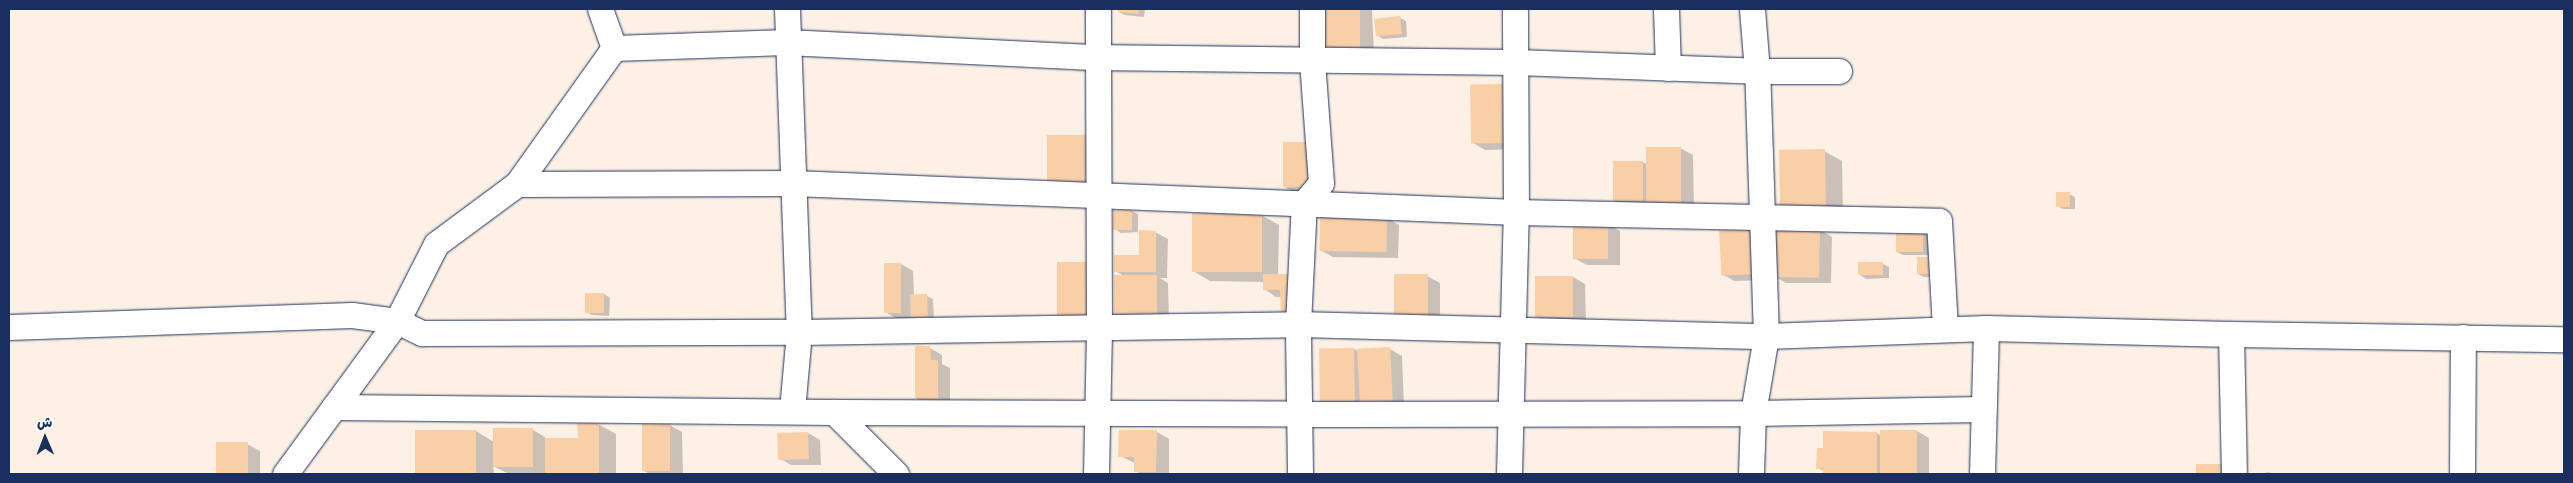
<!DOCTYPE html>
<meta charset="utf-8">
<style>
body{margin:0}
#map{position:relative;width:2573px;height:483px;overflow:hidden;background:#fdf1e5;font-family:Itim,"Playpen Sans Arabic",sans-serif}
div>[style]{position:absolute}
.shadow>*{inset:0;background:#0003}
.building>*{inset:0;background:#f8cfa7;transform-origin:0 0}
.roads{filter:drop-shadow(0 0 1px #1b2f5e) drop-shadow(0 0 1px #1b2f5e)}
.minor>*{height:25px;margin:-12.5px;padding:0 12.5px;transform-origin:12.5px;border-radius:12.5px;background:#fff}
span{translate:-50% -50%;white-space:nowrap;text-align:center;line-height:1.15;-webkit-text-stroke:4.5px #fff;paint-order:stroke}
.frame{position:absolute;inset:0;border:10px solid #1b2f5e;pointer-events:none}
.north{position:absolute;left:20px;top:413px;width:50px;height:50px;-webkit-text-stroke:4px #fff;paint-order:stroke;rotate:359deg;font-size:14px;font-weight:700;line-height:20px;text-align:center;color:#1b2f5e}
.north::after{content:'';display:block;margin:auto;width:18px;height:22px;background:#1b2f5e;clip-path:polygon(50% 0,100% 100%,50% 72%,0 100%)}
</style>
<div id="map">
<div class="shadow">
<i style="clip-path:polygon(1119px 9px,1145px 9px,1144px 17px,1125px 15px,1119px 12px)"></i>
<i style="clip-path:polygon(1323px 9px,1372px 9px,1374px 56px,1337px 57px)"></i>
<i style="clip-path:polygon(1400px 18px,1406px 21px,1407px 37px,1383px 39px,1377px 35px)"></i>
<i style="clip-path:polygon(1505px 86px,1518px 149px,1485px 150px,1473px 143px)"></i>
<i style="clip-path:polygon(1284px 143px,1323px 194px,1295px 193px,1283px 186px)"></i>
<i style="clip-path:polygon(1680px 148px,1693px 155px,1694px 210px,1627px 208px,1615px 201px,1643px 162px,1648px 165px)"></i>
<i style="clip-path:polygon(1824px 151px,1842px 161px,1843px 216px,1799px 217px)"></i>
<i style="clip-path:polygon(2069px 194px,2075px 197px,2075px 209px,2063px 209px,2057px 206px)"></i>
<i style="clip-path:polygon(1132px 211px,1138px 214px,1138px 232px,1155px 232px,1168px 239px,1167px 278px,1160px 278px,1168px 283px,1169px 324px,1129px 324px,1125px 277px,1116px 271px,1140px 256px,1141px 232px,1121px 233px,1115px 229px,1115px 212px)"></i>
<i style="clip-path:polygon(1261px 215px,1279px 225px,1278px 275px,1282px 297px,1276px 297px,1264px 289px,1264px 282px,1210px 281px,1193px 271px)"></i>
<i style="clip-path:polygon(1387px 218px,1399px 225px,1398px 258px,1333px 257px,1320px 250px)"></i>
<i style="clip-path:polygon(1607px 224px,1620px 231px,1620px 265px,1587px 265px,1574px 258px)"></i>
<i style="clip-path:polygon(1754px 230px,1767px 280px,1734px 281px,1722px 274px)"></i>
<i style="clip-path:polygon(1820px 230px,1832px 237px,1831px 283px,1786px 283px,1774px 276px)"></i>
<i style="clip-path:polygon(1923px 233px,1929px 236px,1929px 255px,1903px 255px,1897px 252px)"></i>
<i style="clip-path:polygon(1918px 258px,1935px 277px,1924px 277px,1918px 274px)"></i>
<i style="clip-path:polygon(901px 264px,913px 271px,914px 296px,927px 296px,933px 299px,934px 321px,899px 320px,887px 313px)"></i>
<i style="clip-path:polygon(1883px 264px,1889px 267px,1889px 278px,1866px 279px,1860px 275px)"></i>
<i style="clip-path:polygon(1427px 276px,1440px 283px,1440px 322px,1408px 322px)"></i>
<i style="clip-path:polygon(1536px 277px,1573px 277px,1585px 284px,1586px 323px,1548px 323px,1536px 316px)"></i>
<i style="clip-path:polygon(604px 294px,610px 298px,609px 316px,592px 315px,586px 312px)"></i>
<i style="clip-path:polygon(930px 348px,942px 355px,942px 364px,950px 368px,950px 405px,929px 405px,916px 398px)"></i>
<i style="clip-path:polygon(1354px 349px,1358px 351px,1390px 349px,1402px 356px,1404px 407px,1321px 405px)"></i>
<i style="clip-path:polygon(598px 424px,616px 434px,616px 474px,507px 473px,493px 466px,494px 474px,417px 473px,476px 431px,494px 442px,533px 430px,545px 437px,545px 440px,579px 439px)"></i>
<i style="clip-path:polygon(669px 425px,682px 432px,683px 474px,650px 474px,644px 471px)"></i>
<i style="clip-path:polygon(1120px 431px,1157px 432px,1169px 439px,1169px 474px,1141px 474px,1135px 471px,1135px 463px,1120px 456px)"></i>
<i style="clip-path:polygon(1881px 431px,1917px 431px,1929px 438px,1929px 474px,1824px 474px,1824px 471px,1818px 468px,1824px 450px,1877px 433px,1881px 436px)"></i>
<i style="clip-path:polygon(808px 433px,820px 440px,821px 465px,791px 465px,779px 458px,778px 434px)"></i>
<i style="clip-path:polygon(218px 444px,247px 444px,260px 451px,260px 474px,218px 474px)"></i>
<i style="clip-path:polygon(2269px 472px,2273px 474px,2259px 474px)"></i>
</div>
<div class="building">
<i style="clip-path:polygon(1118px 9px,1139px 9px,1138px 14px,1118px 12px)"></i>
<i style="left:1322px;top:9px;width:38px;height:42px"></i>
<i style="left:1400px;top:16px;width:18px;height:26px;rotate:84deg"></i>
<i style="left:1505px;top:84px;width:59px;height:35px;rotate:89deg"></i>
<i style="left:1047px;top:135px;width:39px;height:49px"></i>
<i style="left:1283px;top:142px;width:29px;height:45px"></i>
<i style="left:1646px;top:147px;width:35px;height:57px"></i>
<i style="left:1825px;top:149px;width:58px;height:46px;rotate:89deg"></i>
<i style="left:1613px;top:161px;width:30px;height:40px"></i>
<i style="left:2056px;top:192px;width:14px;height:15px"></i>
<i style="left:1113px;top:210px;width:19px;height:20px"></i>
<i style="left:1192px;top:213px;width:70px;height:59px"></i>
<i style="left:1320px;top:216px;width:67px;height:35px;rotate:1deg"></i>
<i style="left:1573px;top:223px;width:35px;height:36px"></i>
<i style="left:1773px;top:228px;width:47px;height:49px;rotate:1deg"></i>
<i style="left:1754px;top:229px;width:45px;height:35px;rotate:87deg"></i>
<i style="clip-path:polygon(1139px 230px,1156px 231px,1156px 272px,1114px 272px,1114px 255px,1139px 255px)"></i>
<i style="left:1896px;top:232px;width:27px;height:20px"></i>
<i style="left:1917px;top:257px;width:13px;height:17px"></i>
<i style="left:1057px;top:262px;width:34px;height:55px"></i>
<i style="left:1883px;top:262px;width:13px;height:25px;rotate:90deg"></i>
<i style="left:884px;top:263px;width:17px;height:50px"></i>
<i style="clip-path:polygon(1263px 274px,1292px 274px,1292px 317px,1281px 317px,1280px 290px,1263px 290px)"></i>
<i style="left:1428px;top:274px;width:41px;height:34px;rotate:90deg"></i>
<i style="left:1157px;top:275px;width:42px;height:43px;rotate:90deg"></i>
<i style="left:1535px;top:276px;width:38px;height:41px"></i>
<i style="left:585px;top:293px;width:19px;height:20px"></i>
<i style="left:927px;top:294px;width:24px;height:17px;rotate:88deg"></i>
<i style="clip-path:polygon(915px 346px,930px 346px,931px 360px,938px 360px,938px 399px,915px 398px)"></i>
<i style="left:1390px;top:347px;width:54px;height:33px;rotate:87deg"></i>
<i style="left:1354px;top:348px;width:57px;height:35px;rotate:89deg"></i>
<i style="clip-path:polygon(577px 423px,599px 423px,599px 474px,545px 474px,545px 438px,578px 438px)"></i>
<i style="left:642px;top:424px;width:28px;height:47px"></i>
<i style="left:493px;top:428px;width:40px;height:39px"></i>
<i style="left:415px;top:430px;width:61px;height:44px"></i>
<i style="clip-path:polygon(1119px 430px,1157px 430px,1156px 472px,1134px 472px,1134px 457px,1118px 457px)"></i>
<i style="left:1880px;top:430px;width:37px;height:44px"></i>
<i style="clip-path:polygon(1823px 431px,1877px 432px,1877px 474px,1823px 474px,1823px 468px,1816px 469px,1817px 448px,1823px 448px)"></i>
<i style="left:808px;top:432px;width:27px;height:31px;rotate:88deg"></i>
<i style="left:248px;top:442px;width:32px;height:32px;rotate:90deg"></i>
<i style="left:2225px;top:464px;width:10px;height:29px;rotate:90deg"></i>
</div>
<div class="roads">
<div class="minor">
<i style="left:787px;top:9px;width:323px;rotate:87.9deg"></i>
<i style="left:799px;top:332px;width:79px;rotate:95.1deg"></i>
<i style="left:1666px;top:9px;width:59px;rotate:88.1deg"></i>
<i style="left:614px;top:48px;width:172px;rotate:-2deg"></i>
<i style="left:786px;top:42px;width:311px;rotate:2.8deg"></i>
<i style="left:1097px;top:57px;width:419px;rotate:0.7deg"></i>
<i style="left:1516px;top:62px;width:241px;rotate:2.1deg"></i>
<i style="left:1757px;top:71px;width:82px"></i>
<i style="left:517px;top:184px;width:276px;rotate:-0.2deg"></i>
<i style="left:793px;top:183px;width:724px;rotate:2.3deg"></i>
<i style="left:1516px;top:212px;width:423px;rotate:1.2deg"></i>
<i style="left:1939px;top:221px;width:107px;rotate:86.8deg"></i>
<i style="left:9px;top:327px;width:343px;rotate:-2deg"></i>
<i style="left:352px;top:315px;width:45px;rotate:7.6deg"></i>
<i style="left:397px;top:321px;width:28px;rotate:26deg"></i>
<i style="left:422px;top:333px;width:377px;rotate:-0.2deg"></i>
<i style="left:799px;top:332px;width:499px;rotate:-0.9deg"></i>
<i style="left:1298px;top:324px;width:468px;rotate:1.5deg"></i>
<i style="left:1766px;top:336px;width:220px;rotate:-2.1deg"></i>
<i style="left:1986px;top:328px;width:245px;rotate:1.4deg"></i>
<i style="left:2231px;top:334px;width:333px;rotate:0.9deg"></i>
<i style="left:2231px;top:334px;width:140px;rotate:88.8deg"></i>
<i style="left:334px;top:407px;width:500px;rotate:0.57deg"></i>
<i style="left:834px;top:412px;width:464px;rotate:0.2deg"></i>
<i style="left:1298px;top:414px;width:455px;rotate:-0.1deg"></i>
<i style="left:1753px;top:413px;width:230px;rotate:-1deg"></i>
<i style="left:834px;top:412px;width:88px;rotate:45deg"></i>
<i style="left:285px;top:474px;width:190px;rotate:-53.8deg"></i>
<i style="left:397px;top:321px;width:86px;rotate:-63.1deg"></i>
<i style="left:436px;top:244px;width:101px;rotate:-36.5deg"></i>
<i style="left:517px;top:184px;width:167px;rotate:-54.5deg"></i>
<i style="left:614px;top:48px;width:41px;rotate:-109.7deg"></i>
<i style="left:1096px;top:474px;width:147px;rotate:-88.8deg"></i>
<i style="left:1099px;top:327px;width:318px;rotate:-90.2deg"></i>
<i style="left:1300px;top:474px;width:150px;rotate:-90.8deg"></i>
<i style="left:1298px;top:324px;width:121px;rotate:-87.2deg"></i>
<i style="left:1304px;top:203px;width:26px;rotate:-50deg"></i>
<i style="left:1321px;top:183px;width:123px;rotate:-94.2deg"></i>
<i style="left:1312px;top:60px;width:51px;rotate:-90deg"></i>
<i style="left:1509px;top:474px;width:262px;rotate:-88.5deg"></i>
<i style="left:1516px;top:212px;width:203px;rotate:-90.3deg"></i>
<i style="left:1751px;top:474px;width:61px;rotate:-88.1deg"></i>
<i style="left:1753px;top:413px;width:78px;rotate:-80.4deg"></i>
<i style="left:1766px;top:336px;width:265px;rotate:-91.9deg"></i>
<i style="left:1757px;top:71px;width:62px;rotate:-94.6deg"></i>
<i style="left:1982px;top:474px;width:146px;rotate:-88.4deg"></i>
<i style="left:2462px;top:474px;width:137px;rotate:-89.6deg"></i>
</div>
</div>
<div class="frame"></div>
<div class="north">ش</div>
</div>
